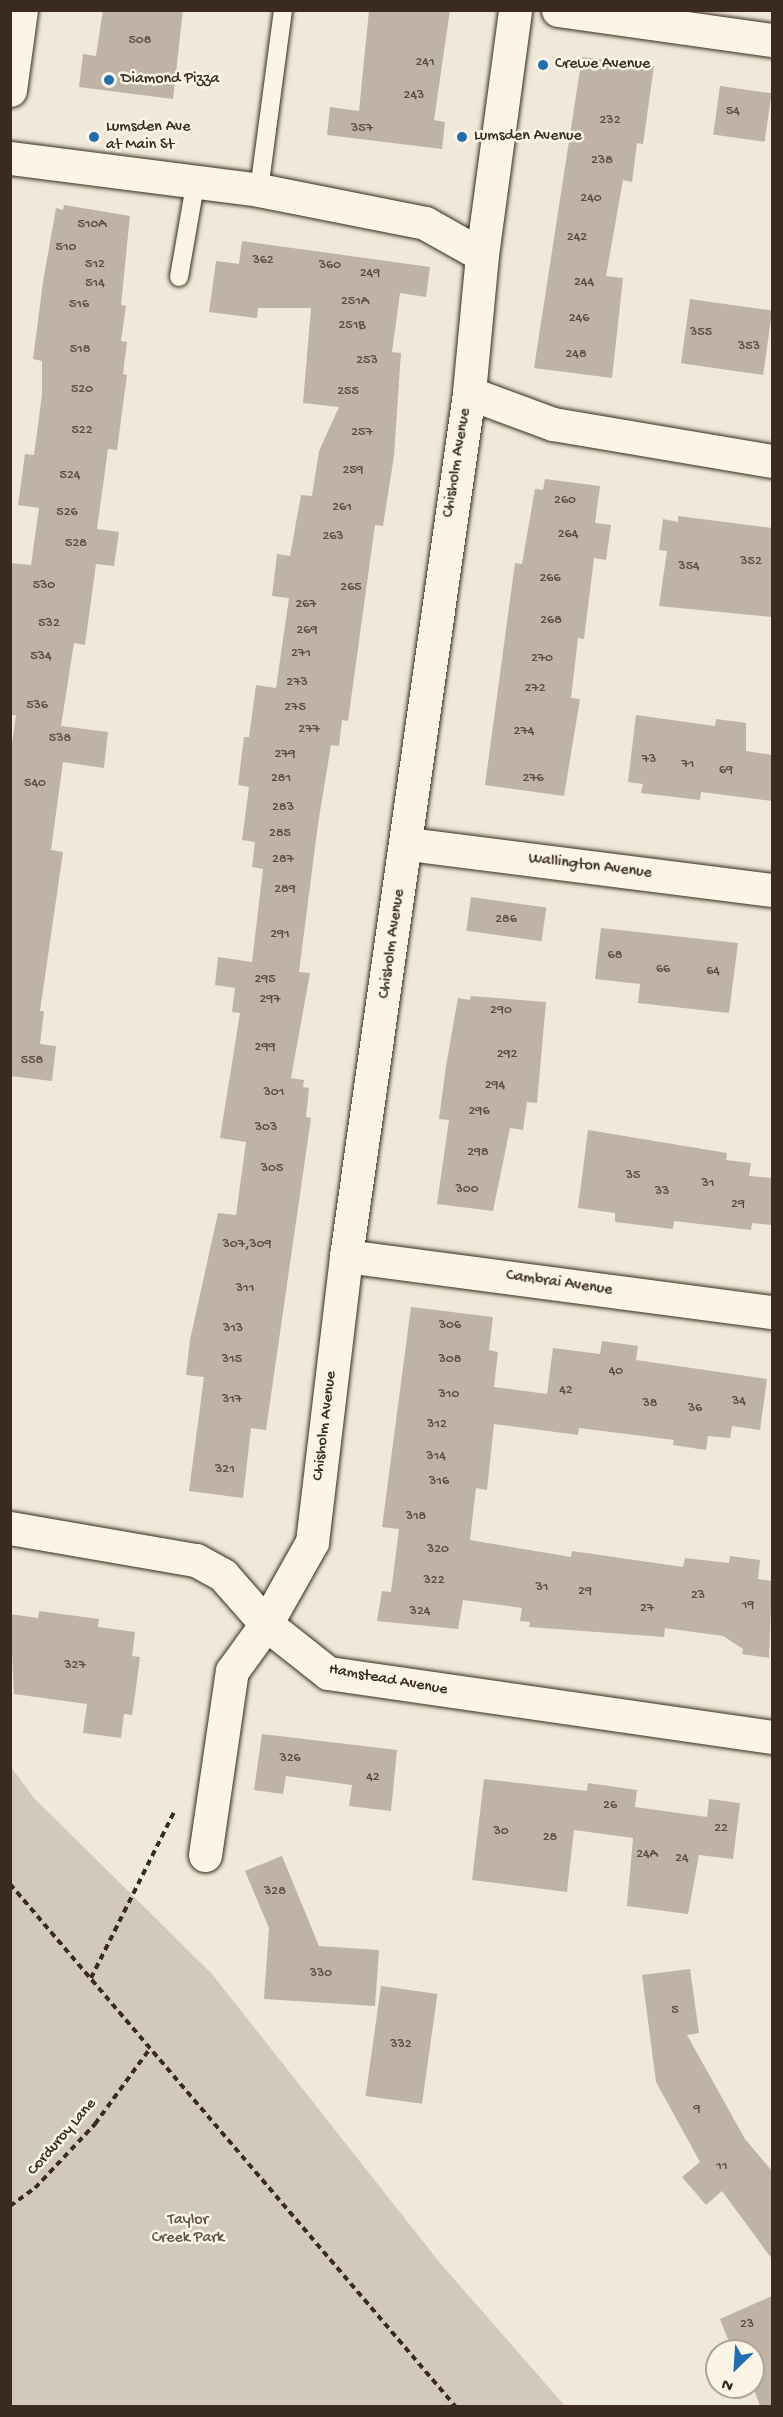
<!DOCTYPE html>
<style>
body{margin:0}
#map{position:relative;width:783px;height:2417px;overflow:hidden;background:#f0e9d9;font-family:"Gochi Hand",sans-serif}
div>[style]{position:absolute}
.green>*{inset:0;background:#d2c9ba}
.building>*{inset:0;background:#beb3a4;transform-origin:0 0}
.path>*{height:4px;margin-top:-2px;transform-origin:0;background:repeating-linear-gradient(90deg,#3b2a1e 0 6px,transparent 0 10.5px)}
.roads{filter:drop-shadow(0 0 2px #3b2a1e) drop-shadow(0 0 2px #3b2a1e)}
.service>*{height:18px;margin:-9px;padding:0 9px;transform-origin:9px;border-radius:9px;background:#fcf5e5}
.minor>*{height:33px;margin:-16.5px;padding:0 16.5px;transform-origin:16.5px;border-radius:16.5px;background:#fcf5e5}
.tertiary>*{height:33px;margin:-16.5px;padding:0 16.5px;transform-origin:16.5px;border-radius:16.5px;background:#fcf5e5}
.dots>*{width:16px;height:16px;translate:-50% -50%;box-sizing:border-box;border:3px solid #fcf5e5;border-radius:50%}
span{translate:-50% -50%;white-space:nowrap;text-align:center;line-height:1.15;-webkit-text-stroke:5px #fcf5e5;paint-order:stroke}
.number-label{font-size:14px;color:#5c4c40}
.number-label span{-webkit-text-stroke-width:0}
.poi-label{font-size:16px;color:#3b2a1e}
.left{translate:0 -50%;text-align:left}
.street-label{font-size:16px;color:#3b2a1e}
.park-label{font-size:16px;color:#615245}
.frame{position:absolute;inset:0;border:12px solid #3b2a1e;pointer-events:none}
.north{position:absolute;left:705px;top:2339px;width:60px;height:60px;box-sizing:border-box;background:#fcf5e5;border:2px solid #afa495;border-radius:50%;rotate:205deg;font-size:16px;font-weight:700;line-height:24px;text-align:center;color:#3b2a1e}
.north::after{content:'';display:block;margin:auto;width:21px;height:27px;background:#1f6fb2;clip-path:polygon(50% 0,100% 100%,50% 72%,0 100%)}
</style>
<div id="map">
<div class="green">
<i style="clip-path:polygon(11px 1767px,34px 1798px,212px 1974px,440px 2263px,565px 2406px,11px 2406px)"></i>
</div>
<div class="building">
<i style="clip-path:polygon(103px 10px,183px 10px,173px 99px,79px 87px,83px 54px,96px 56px)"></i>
<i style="clip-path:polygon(369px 10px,450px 10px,434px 120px,445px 122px,442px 149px,327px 135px,330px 107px,359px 111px)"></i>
<i style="clip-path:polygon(582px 57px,654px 66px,643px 144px,637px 143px,632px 182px,623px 180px,606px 276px,623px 278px,612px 378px,534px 368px)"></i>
<i style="left:720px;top:86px;width:52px;height:49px;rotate:8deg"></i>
<i style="clip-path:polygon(64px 205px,130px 216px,121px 305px,126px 306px,121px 341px,127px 342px,123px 374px,127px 375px,117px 450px,108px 449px,97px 529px,119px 532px,114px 566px,96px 564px,85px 645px,74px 643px,61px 726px,108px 732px,104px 768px,63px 762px,51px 850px,63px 852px,40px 1011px,44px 1011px,40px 1044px,56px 1046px,52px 1081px,10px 1076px,10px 758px,16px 715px,10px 715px,10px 563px,31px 565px,39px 508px,18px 505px,25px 454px,34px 455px,42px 395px,42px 361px,33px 359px,43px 282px,56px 208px,63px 210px)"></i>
<i style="clip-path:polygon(242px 241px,430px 267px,426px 297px,400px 293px,392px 352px,401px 353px,394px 456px,383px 526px,375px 525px,348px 721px,342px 720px,339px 746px,331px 745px,318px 824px,299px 972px,310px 973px,291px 1078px,304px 1080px,303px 1087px,309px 1088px,306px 1117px,311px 1118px,266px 1430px,251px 1428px,243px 1498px,189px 1491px,204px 1377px,186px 1375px,190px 1340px,218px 1213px,236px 1215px,246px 1142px,220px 1138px,240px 1013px,232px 1012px,235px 988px,215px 985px,218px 957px,252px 962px,263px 869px,252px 867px,255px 842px,242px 840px,249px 787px,238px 785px,244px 737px,249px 737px,256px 685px,276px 688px,289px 598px,272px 596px,277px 554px,290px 556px,301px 495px,312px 496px,319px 451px,339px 407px,303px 403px,311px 308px,258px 308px,257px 318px,209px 312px,216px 261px,239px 264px)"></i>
<i style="left:690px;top:299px;width:83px;height:65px;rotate:8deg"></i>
<i style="clip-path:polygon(545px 479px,600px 486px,595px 523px,611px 525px,606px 560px,594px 558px,584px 639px,578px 638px,571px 698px,580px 699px,564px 796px,485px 785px,515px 563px,522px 564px,535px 489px,543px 490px)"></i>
<i style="clip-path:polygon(678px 516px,772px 528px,772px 617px,659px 606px,667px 551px,659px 550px,663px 519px,678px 522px)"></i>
<i style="clip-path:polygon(636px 715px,715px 726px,716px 719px,746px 723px,746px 751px,772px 755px,772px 801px,701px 792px,700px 800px,641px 793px,643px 784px,628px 782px)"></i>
<i style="left:471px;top:897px;width:76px;height:34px;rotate:8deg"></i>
<i style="clip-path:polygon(601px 928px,738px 943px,729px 1013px,638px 1003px,640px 984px,595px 979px)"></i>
<i style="clip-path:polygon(471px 996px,546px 1002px,537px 1103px,527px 1102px,523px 1130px,510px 1128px,493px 1211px,437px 1204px,449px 1120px,439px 1119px,446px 1066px,458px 998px,470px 1000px)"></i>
<i style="clip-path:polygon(588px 1130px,727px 1153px,726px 1160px,751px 1163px,749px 1176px,772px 1178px,772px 1225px,752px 1223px,751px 1230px,674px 1221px,673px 1229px,615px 1222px,615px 1213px,578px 1208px)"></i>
<i style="clip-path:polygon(411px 1307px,493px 1317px,489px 1350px,498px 1352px,494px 1387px,547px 1394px,553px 1348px,600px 1354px,602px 1341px,638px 1346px,636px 1360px,767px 1379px,760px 1430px,732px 1426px,730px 1438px,708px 1436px,706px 1450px,673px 1445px,674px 1440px,579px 1428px,578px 1435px,494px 1424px,487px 1490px,476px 1488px,470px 1540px,571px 1557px,572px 1551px,683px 1567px,685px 1558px,729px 1563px,730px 1556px,760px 1560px,758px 1579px,772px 1581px,769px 1658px,742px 1654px,743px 1649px,723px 1636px,665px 1628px,664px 1637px,529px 1627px,530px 1622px,520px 1621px,522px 1608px,463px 1600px,458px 1629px,377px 1621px,382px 1591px,391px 1592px,399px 1529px,382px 1527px)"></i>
<i style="clip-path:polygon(39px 1611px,99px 1619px,98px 1627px,135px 1632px,132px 1656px,140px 1657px,135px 1695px,132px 1715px,124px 1714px,121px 1738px,83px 1733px,87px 1704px,14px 1694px,10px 1614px,38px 1618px)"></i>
<i style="clip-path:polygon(262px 1734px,397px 1750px,391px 1811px,349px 1806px,352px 1785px,286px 1776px,283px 1794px,254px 1790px)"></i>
<i style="clip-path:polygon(484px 1779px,587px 1791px,588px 1783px,637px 1790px,635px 1807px,707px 1817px,709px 1799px,740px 1803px,733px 1859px,699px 1855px,688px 1914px,627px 1906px,633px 1838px,574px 1830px,567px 1892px,472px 1880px)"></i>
<i style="clip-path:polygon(282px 1856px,319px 1946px,379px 1950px,375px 2006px,264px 1999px,269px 1928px,245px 1871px)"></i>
<i style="clip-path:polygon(690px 1969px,699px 2033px,687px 2035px,745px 2139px,772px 2171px,772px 2259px,722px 2191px,706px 2205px,682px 2177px,700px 2162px,656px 2082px,642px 1975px)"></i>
<i style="left:381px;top:1986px;width:57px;height:111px;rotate:8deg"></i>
<i style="clip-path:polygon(772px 2296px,772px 2406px,760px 2406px,753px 2387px,753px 2351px,737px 2351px,730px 2345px,720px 2319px)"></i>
</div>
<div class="path">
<i style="left:10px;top:1884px;width:686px;rotate:49.55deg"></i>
<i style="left:91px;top:1978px;width:188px;rotate:-63.4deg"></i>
<i style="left:10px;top:2206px;width:31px;rotate:-36deg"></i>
<i style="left:35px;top:2188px;width:88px;rotate:-46.8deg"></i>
<i style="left:95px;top:2124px;width:92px;rotate:-53.9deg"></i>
</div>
<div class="roads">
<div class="service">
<i style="left:259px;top:190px;width:182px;rotate:-82.4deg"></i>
<i style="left:179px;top:277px;width:98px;rotate:-80.1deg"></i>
</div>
<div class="minor">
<i style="left:558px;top:10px;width:216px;rotate:8deg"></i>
<i style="left:482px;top:255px;width:247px;rotate:-82.3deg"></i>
<i style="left:408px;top:844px;width:367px;rotate:7.2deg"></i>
<i style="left:346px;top:1256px;width:430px;rotate:7.5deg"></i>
<i style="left:10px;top:1528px;width:189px;rotate:9.8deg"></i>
<i style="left:196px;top:1560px;width:31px;rotate:29deg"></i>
<i style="left:223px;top:1575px;width:65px;rotate:48.7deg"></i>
<i style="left:266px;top:1624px;width:79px;rotate:38.3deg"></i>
<i style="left:328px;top:1673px;width:449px;rotate:8.2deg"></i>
<i style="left:205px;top:1855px;width:186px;rotate:-81.7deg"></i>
<i style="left:232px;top:1671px;width:58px;rotate:-54.1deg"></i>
<i style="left:266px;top:1624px;width:94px;rotate:-60.7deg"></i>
<i style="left:312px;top:1542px;width:288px;rotate:-83.2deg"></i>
<i style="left:346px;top:1256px;width:872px;rotate:-81.89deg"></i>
</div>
<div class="tertiary">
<i style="left:10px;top:90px;width:81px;rotate:-82.2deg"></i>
<i style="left:10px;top:158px;width:251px;rotate:7.3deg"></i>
<i style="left:259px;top:190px;width:169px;rotate:11.2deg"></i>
<i style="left:425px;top:223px;width:65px;rotate:29.3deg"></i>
<i style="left:482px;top:255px;width:139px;rotate:95.4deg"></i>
<i style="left:469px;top:393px;width:90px;rotate:20.3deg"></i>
<i style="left:553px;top:424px;width:222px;rotate:9.6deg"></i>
</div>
</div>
<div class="dots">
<i style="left:543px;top:65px;background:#1f6fb2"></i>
<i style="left:109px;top:80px;background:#1f6fb2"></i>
<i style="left:94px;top:137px;background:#1f6fb2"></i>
<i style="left:462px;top:137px;background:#1f6fb2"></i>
</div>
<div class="number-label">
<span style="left:140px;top:41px">508</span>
<span style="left:425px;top:63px">241</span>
<span style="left:414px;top:96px">243</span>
<span style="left:733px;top:112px">54</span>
<span style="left:610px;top:121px">232</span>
<span style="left:362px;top:129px">357</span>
<span style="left:602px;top:161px">238</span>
<span style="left:591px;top:199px">240</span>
<span style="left:92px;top:225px">510A</span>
<span style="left:577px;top:238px">242</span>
<span style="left:66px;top:248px">510</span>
<span style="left:263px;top:261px">362</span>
<span style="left:95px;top:265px">512</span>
<span style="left:330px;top:266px">360</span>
<span style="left:370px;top:274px">249</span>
<span style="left:584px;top:283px">244</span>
<span style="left:95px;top:284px">514</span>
<span style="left:355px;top:302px">251A</span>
<span style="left:79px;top:305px">516</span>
<span style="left:579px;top:319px">246</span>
<span style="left:352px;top:326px">251B</span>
<span style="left:701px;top:333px">355</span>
<span style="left:749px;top:347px">353</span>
<span style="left:80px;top:350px">518</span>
<span style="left:576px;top:355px">248</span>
<span style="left:367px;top:361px">253</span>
<span style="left:82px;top:390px">520</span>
<span style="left:348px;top:392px">255</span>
<span style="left:82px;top:431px">522</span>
<span style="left:362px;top:433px">257</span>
<span style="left:353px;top:471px">259</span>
<span style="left:70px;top:476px">524</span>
<span style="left:565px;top:501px">260</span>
<span style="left:342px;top:508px">261</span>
<span style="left:67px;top:513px">526</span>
<span style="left:568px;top:535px">264</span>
<span style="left:333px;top:537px">263</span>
<span style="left:76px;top:544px">528</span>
<span style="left:751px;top:562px">352</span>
<span style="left:689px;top:567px">354</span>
<span style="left:550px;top:579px">266</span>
<span style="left:44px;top:586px">530</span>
<span style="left:351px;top:588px">265</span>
<span style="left:306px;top:605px">267</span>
<span style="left:551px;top:621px">268</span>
<span style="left:49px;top:624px">532</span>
<span style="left:307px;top:631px">269</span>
<span style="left:301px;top:654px">271</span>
<span style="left:41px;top:657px">534</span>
<span style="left:542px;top:659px">270</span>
<span style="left:297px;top:683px">273</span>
<span style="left:535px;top:689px">272</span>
<span style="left:37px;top:706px">536</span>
<span style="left:295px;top:708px">275</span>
<span style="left:309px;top:730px">277</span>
<span style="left:524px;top:732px">274</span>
<span style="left:60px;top:739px">538</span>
<span style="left:285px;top:755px">279</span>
<span style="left:649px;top:760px">73</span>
<span style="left:688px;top:765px">71</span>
<span style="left:726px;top:771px">69</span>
<span style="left:281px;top:779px">281</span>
<span style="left:533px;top:779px">276</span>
<span style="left:35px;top:784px">540</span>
<span style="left:283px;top:808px">283</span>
<span style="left:280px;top:834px">285</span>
<span style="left:283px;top:860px">287</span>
<span style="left:285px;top:890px">289</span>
<span style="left:506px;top:920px">286</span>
<span style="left:280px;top:935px">291</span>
<span style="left:615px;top:956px">68</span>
<span style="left:663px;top:970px">66</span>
<span style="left:713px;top:972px">64</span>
<span style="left:265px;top:980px">295</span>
<span style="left:270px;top:1000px">297</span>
<span style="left:501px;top:1011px">290</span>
<span style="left:265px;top:1048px">299</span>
<span style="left:507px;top:1055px">292</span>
<span style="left:32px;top:1061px">558</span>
<span style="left:495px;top:1086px">294</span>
<span style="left:274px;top:1093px">301</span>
<span style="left:479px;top:1112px">296</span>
<span style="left:266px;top:1128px">303</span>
<span style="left:478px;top:1153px">298</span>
<span style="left:272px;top:1169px">305</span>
<span style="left:633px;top:1176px">35</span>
<span style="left:708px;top:1184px">31</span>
<span style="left:467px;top:1190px">300</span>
<span style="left:662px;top:1192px">33</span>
<span style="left:738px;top:1205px">29</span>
<span style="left:247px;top:1245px">307,309</span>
<span style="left:245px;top:1289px">311</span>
<span style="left:450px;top:1326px">306</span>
<span style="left:233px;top:1329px">313</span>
<span style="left:232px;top:1360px">315</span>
<span style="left:450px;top:1360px">308</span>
<span style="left:616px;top:1372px">40</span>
<span style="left:566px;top:1391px">42</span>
<span style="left:449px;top:1395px">310</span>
<span style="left:232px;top:1400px">317</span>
<span style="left:739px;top:1402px">34</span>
<span style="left:650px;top:1404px">38</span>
<span style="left:695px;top:1409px">36</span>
<span style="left:437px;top:1425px">312</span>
<span style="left:436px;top:1457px">314</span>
<span style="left:225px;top:1470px">321</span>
<span style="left:439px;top:1482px">316</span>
<span style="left:416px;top:1517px">318</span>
<span style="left:438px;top:1550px">320</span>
<span style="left:434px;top:1581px">322</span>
<span style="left:542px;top:1588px">31</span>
<span style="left:585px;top:1592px">29</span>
<span style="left:698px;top:1596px">23</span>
<span style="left:748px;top:1606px">19</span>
<span style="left:647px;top:1609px">27</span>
<span style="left:420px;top:1612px">324</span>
<span style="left:75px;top:1666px">327</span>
<span style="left:290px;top:1759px">326</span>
<span style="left:373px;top:1778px">42</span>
<span style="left:610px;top:1806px">26</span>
<span style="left:721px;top:1829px">22</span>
<span style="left:501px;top:1832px">30</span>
<span style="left:550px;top:1838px">28</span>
<span style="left:647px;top:1855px">24A</span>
<span style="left:682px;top:1859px">24</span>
<span style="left:275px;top:1892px">328</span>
<span style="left:321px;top:1974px">330</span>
<span style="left:675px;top:2011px">5</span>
<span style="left:401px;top:2045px">332</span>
<span style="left:697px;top:2110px">9</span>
<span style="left:722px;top:2167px">11</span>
<span style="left:747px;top:2325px">23</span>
</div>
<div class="poi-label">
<span class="left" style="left:555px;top:65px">Crewe Avenue</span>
<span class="left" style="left:121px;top:80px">Diamond Pizza</span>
<span class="left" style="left:106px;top:137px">Lumsden Ave<br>at Main St</span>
<span class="left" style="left:474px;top:137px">Lumsden Avenue</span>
</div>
<div class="street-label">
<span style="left:458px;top:463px;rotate:-81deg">Chisholm Avenue</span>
<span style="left:590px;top:867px;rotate:7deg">Wallington Avenue</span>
<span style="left:393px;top:944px;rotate:-82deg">Chisholm Avenue</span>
<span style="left:559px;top:1284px;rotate:8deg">Cambrai Avenue</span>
<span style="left:326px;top:1426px;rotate:-83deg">Chisholm Avenue</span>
<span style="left:388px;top:1681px;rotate:10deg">Hamstead Avenue</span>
<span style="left:63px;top:2138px;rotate:-49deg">Corduroy Lane</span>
</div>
<div class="park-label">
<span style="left:188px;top:2230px">Taylor<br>Creek Park</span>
</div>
<div class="frame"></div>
<div class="north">N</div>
</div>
